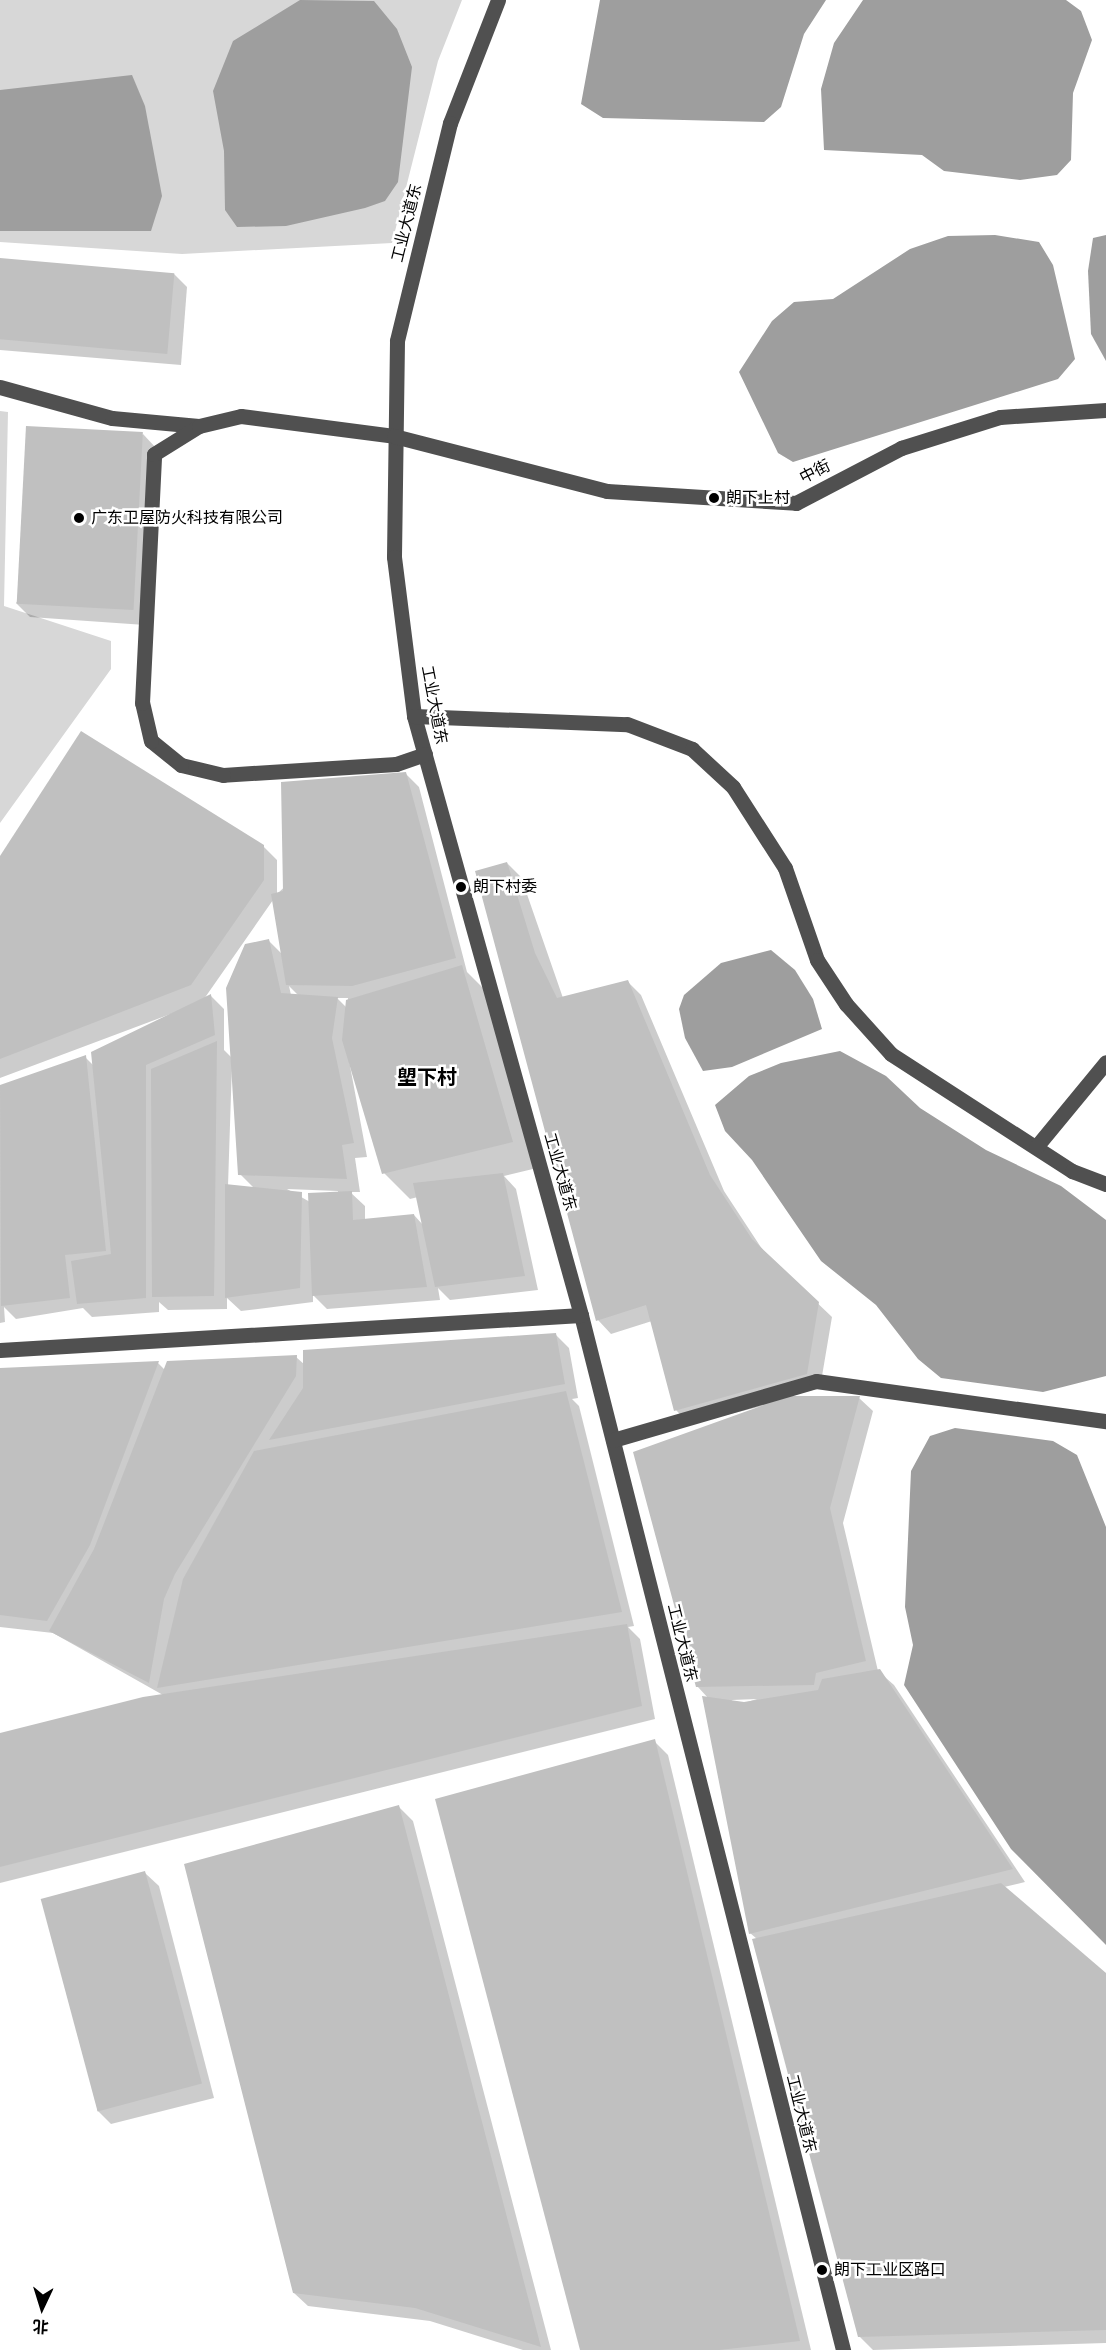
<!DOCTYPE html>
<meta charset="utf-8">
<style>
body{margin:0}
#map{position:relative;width:1106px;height:2350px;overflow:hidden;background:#fff;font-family:Figtree,"Noto Sans SC",sans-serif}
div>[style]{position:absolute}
.green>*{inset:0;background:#d7d7d7}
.water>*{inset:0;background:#9e9e9e}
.shadow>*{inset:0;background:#0003}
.building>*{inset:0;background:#c0c0c0;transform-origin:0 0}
.minor>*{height:15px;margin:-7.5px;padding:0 7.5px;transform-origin:7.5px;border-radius:7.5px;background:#505050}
.dots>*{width:16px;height:16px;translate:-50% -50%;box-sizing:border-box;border:3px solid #fff;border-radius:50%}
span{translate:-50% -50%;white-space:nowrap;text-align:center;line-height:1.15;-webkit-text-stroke:5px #fff;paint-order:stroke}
.street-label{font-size:16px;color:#000}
.poi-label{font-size:16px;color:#000}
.left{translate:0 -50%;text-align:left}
.quarter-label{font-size:20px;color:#000;font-weight:700}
.north{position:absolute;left:12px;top:2278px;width:60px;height:60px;-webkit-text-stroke:4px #fff;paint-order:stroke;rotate:184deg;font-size:16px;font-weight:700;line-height:24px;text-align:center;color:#000}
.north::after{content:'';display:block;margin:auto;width:21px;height:27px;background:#000;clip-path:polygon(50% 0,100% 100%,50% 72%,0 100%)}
</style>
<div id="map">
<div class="green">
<i style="clip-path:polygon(0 0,462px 0,438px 61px,392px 243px,182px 254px,0 242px)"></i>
<i style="clip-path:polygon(0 411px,8px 412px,4px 606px,111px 641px,111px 669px,0 823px)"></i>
</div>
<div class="water">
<i style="clip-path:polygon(300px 0,374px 1px,397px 29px,412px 67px,398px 182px,385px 201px,365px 208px,286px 226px,237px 227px,225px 210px,224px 151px,213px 91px,233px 41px)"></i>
<i style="clip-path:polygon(600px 0,826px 0,804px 34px,781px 107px,764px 122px,603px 118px,581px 104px)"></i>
<i style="clip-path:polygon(863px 0,1066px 0,1081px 11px,1092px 40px,1073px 93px,1071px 160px,1057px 175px,1020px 180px,944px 171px,922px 155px,824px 150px,821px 89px,834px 43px)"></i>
<i style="clip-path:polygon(132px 75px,145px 106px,162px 196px,151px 231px,0 231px,0 90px)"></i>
<i style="clip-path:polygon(995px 235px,1039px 242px,1053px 265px,1075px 359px,1058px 379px,793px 462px,778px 453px,739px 372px,772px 321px,794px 302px,833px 299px,910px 249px,948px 236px)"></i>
<i style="clip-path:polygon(1106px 235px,1106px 361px,1091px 334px,1088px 271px,1093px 238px)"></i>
<i style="clip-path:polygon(771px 950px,795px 970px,813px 999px,822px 1029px,732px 1067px,703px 1071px,685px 1038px,679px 1009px,684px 995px,721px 963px)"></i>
<i style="clip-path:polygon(840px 1051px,886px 1076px,920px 1108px,986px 1150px,1061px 1186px,1106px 1220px,1106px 1376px,1043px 1392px,941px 1378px,918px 1359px,876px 1305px,821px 1261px,752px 1160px,725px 1131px,715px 1105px,749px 1076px,781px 1063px)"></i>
<i style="clip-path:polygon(955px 1428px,1053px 1441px,1077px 1455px,1106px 1527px,1106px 1945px,1011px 1849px,904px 1685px,913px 1645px,905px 1607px,911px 1471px,930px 1436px)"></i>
</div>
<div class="shadow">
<i style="clip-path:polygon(0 259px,174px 274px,187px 287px,181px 365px,0 350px)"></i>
<i style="clip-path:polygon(143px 434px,156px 448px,145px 625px,30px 617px,16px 603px)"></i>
<i style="clip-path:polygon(evenodd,405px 773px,419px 787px,467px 972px,487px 992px,537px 1168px,504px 1176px,516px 1189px,538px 1290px,450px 1300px,438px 1288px,440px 1300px,327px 1309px,313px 1295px,313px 1302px,241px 1311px,227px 1298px,227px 1309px,168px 1310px,159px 1302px,159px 1312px,92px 1317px,83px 1308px,16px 1319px,4px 1307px,5px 1322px,0 1323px,0 1086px,85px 1057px,93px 1065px,184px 1009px,0 1078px,0 859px,263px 846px,277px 860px,277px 894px,405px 773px,273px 900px,282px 954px,268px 940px,232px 1058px,224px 1050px,224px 1009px,211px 996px,204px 999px,273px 900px,405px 773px,289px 986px,299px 996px,291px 995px,289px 986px,405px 773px,337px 998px,348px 998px,347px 1008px,337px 998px,405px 773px,348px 1055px,384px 1173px,410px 1199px,418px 1197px,423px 1225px,414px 1215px,365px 1220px,365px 1206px,350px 1192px,360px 1192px,355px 1158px,367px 1157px,348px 1055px,405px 773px,232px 1064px,240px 1174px,254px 1188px,228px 1186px,232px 1064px,405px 773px,287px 1189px,338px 1191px,338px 1193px,310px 1202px,287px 1189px)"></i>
<i style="clip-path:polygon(evenodd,507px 863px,521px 877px,563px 998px,628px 982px,641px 995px,724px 1191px,764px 1252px,832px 1317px,820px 1388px,787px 1397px,859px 1398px,873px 1411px,843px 1523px,878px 1671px,894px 1685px,1025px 1882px,1004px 1887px,1106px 1975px,1106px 2343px,873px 2350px,859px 2336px,757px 1939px,750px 1933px,709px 1699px,697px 1686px,779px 1402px,689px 1424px,676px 1410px,652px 1321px,611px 1334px,598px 1320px,507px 863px,757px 1699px,744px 1703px,731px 1702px,732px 1700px,757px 1699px)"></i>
<i style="clip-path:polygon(555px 1334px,569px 1348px,578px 1398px,572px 1399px,579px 1406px,634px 1626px,628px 1627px,640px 1639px,655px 1719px,0 1883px,0 1735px,163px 1695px,53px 1633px,0 1627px,0 1369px,158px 1363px,165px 1370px,296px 1357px,305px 1365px)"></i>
<i style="clip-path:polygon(654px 1741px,668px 1755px,811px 2350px,582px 2350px)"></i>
<i style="clip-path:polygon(399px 1807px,413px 1821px,551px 2350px,523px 2350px,430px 2321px,308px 2306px,294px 2293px)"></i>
<i style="clip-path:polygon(145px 1873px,159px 1886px,214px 2098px,111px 2124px,97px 2110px)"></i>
</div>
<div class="building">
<i style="left:0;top:258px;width:175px;height:81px;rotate:5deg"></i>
<i style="left:26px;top:426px;width:117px;height:178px;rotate:3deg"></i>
<i style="clip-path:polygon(81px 731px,264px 845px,264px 880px,191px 985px,0 1059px,0 856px)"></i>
<i style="clip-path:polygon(406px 772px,456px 958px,352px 986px,286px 985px,271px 894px,283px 891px,281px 782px)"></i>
<i style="clip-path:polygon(507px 862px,535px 953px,557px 998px,628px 980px,710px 1175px,752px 1239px,819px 1302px,807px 1374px,674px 1411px,646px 1305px,596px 1321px,475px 871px)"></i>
<i style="clip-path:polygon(269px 939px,281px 993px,338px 997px,332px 1038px,354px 1143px,342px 1145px,347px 1179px,238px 1175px,226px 988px,245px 944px)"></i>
<i style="clip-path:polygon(462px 965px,513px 1142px,382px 1174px,342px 1040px,346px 1000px)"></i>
<i style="clip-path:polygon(211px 994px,215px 1035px,146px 1065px,146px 1298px,77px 1304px,71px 1261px,111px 1254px,91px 1052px)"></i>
<i style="clip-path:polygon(217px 1041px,214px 1296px,152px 1297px,151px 1069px)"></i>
<i style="clip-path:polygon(86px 1055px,106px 1251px,65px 1255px,70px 1298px,1px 1306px,0 1085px)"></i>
<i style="clip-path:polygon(503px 1173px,525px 1276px,435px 1287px,413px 1183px)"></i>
<i style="clip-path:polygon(225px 1184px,302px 1192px,300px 1288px,225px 1298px)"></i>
<i style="clip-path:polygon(352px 1191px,353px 1220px,414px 1214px,427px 1287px,312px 1296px,308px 1193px)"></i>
<i style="clip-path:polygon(556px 1333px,565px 1384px,269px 1440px,303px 1388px,303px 1350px)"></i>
<i style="clip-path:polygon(297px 1355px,296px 1376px,175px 1574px,164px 1599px,149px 1683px,49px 1631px,94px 1549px,167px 1361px)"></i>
<i style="clip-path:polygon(159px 1361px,90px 1545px,47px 1621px,0 1615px,0 1368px)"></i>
<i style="clip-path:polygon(566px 1391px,622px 1612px,157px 1688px,183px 1579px,254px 1451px)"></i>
<i style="clip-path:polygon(789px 1396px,860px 1396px,830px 1508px,866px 1661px,816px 1673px,814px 1685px,696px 1687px,633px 1452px)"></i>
<i style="clip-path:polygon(627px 1624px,642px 1706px,0 1867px,0 1733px,143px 1697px)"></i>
<i style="clip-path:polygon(880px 1669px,1013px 1869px,749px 1934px,702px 1696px,744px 1702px,818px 1690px,822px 1679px)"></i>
<i style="clip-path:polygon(655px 1739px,800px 2341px,719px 2350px,580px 2350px,435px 1799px)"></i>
<i style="clip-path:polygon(399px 1805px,541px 2347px,415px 2308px,293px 2293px,184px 1864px)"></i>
<i style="left:145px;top:1871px;width:220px;height:108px;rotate:75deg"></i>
<i style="clip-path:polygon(1001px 1883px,1106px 1973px,1106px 2330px,858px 2337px,752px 1939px)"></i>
</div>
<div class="minor">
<i style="left:498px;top:0;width:132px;rotate:111.3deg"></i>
<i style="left:450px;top:123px;width:224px;rotate:103.7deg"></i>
<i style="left:397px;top:341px;width:216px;rotate:90.8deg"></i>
<i style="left:394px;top:557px;width:160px;rotate:82.8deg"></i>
<i style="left:414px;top:716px;width:622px;rotate:74.42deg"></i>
<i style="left:581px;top:1315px;width:1068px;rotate:75.79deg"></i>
<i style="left:0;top:387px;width:116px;rotate:15.5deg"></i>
<i style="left:112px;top:418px;width:87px;rotate:5.3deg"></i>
<i style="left:414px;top:716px;width:213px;rotate:2.2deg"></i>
<i style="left:627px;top:724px;width:70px;rotate:21deg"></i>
<i style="left:692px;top:749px;width:56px;rotate:42.8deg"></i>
<i style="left:733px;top:787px;width:96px;rotate:57.3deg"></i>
<i style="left:785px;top:868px;width:97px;rotate:70.8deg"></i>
<i style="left:817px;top:960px;width:53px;rotate:56.6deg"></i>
<i style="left:846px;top:1004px;width:67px;rotate:48deg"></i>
<i style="left:891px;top:1054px;width:216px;rotate:32.9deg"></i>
<i style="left:1072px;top:1171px;width:36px;rotate:21deg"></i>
<i style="left:425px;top:754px;width:31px;rotate:161deg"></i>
<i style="left:396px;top:764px;width:173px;rotate:176.4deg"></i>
<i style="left:223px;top:775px;width:43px;rotate:-166.6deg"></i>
<i style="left:181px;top:765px;width:38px;rotate:-141deg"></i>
<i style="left:151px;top:741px;width:39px;rotate:-103deg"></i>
<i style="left:142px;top:703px;width:249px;rotate:-87.2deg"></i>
<i style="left:154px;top:454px;width:53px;rotate:-31.9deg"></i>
<i style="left:199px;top:426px;width:43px;rotate:-13.4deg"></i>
<i style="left:241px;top:416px;width:154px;rotate:7.4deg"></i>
<i style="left:394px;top:436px;width:220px;rotate:14.5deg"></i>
<i style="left:607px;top:491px;width:189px;rotate:3.6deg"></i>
<i style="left:796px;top:503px;width:119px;rotate:-27.6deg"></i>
<i style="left:901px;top:448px;width:104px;rotate:-17.4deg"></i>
<i style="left:1000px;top:417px;width:106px;rotate:-3.8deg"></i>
<i style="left:1036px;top:1147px;width:110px;rotate:-50.5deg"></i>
<i style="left:0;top:1350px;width:582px;rotate:-3.45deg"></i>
<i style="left:613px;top:1440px;width:211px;rotate:-16.2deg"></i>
<i style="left:816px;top:1381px;width:293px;rotate:7.9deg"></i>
</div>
<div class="dots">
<i style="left:714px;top:498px;background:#000"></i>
<i style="left:79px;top:518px;background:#000"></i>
<i style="left:461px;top:887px;background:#000"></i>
<i style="left:822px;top:2270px;background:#000"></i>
</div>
<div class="street-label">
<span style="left:407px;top:223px;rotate:-76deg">工业大道东</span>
<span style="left:815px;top:472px;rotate:-27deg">中街</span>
<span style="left:434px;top:705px;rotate:79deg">工业大道东</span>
<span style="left:560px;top:1172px;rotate:74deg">工业大道东</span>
<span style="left:682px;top:1643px;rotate:76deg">工业大道东</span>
<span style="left:801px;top:2114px;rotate:76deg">工业大道东</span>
</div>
<div class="poi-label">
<span class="left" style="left:726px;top:498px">朗下上村</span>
<span class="left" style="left:91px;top:518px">广东卫屋防火科技有限公司</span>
<span class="left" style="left:473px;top:887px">朗下村委</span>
<span class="left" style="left:834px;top:2270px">朗下工业区路口</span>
</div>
<div class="quarter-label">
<span style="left:427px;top:1077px">塱下村</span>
</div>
<div class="north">北</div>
</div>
